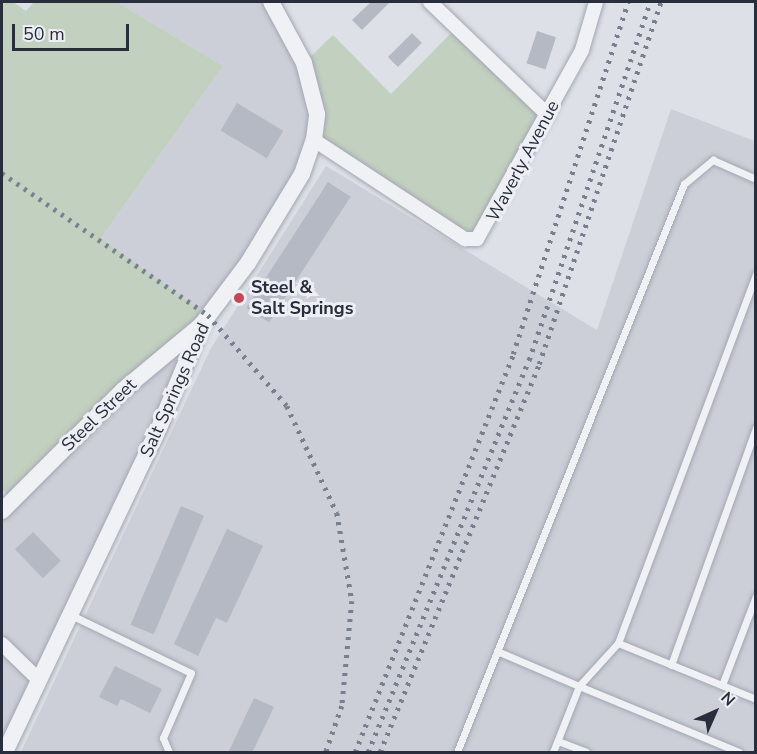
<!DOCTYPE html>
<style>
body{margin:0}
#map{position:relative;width:757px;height:754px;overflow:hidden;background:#dde0e7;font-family:"Nunito Sans",sans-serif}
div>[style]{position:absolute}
.built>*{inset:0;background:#cccfd8}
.green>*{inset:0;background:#c2d0bf}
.building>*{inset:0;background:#b5b9c3;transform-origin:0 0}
.roads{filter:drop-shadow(0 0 2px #a3a7b1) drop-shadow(0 0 2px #a3a7b1)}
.service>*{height:7px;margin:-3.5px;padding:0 3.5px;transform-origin:3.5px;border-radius:3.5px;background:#f0f1f5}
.minor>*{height:14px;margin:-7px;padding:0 7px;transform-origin:7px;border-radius:7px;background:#f0f1f5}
.tertiary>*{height:16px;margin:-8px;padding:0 8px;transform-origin:8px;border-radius:8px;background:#f0f1f5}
.rail>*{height:4.5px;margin-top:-2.25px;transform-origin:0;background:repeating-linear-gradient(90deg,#787f8f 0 3px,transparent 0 9px)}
.dots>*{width:16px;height:16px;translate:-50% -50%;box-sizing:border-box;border:3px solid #edeff4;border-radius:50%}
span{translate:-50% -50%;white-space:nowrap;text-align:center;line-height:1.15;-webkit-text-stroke:6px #edeff4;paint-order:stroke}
.street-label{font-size:18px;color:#282e3d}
.poi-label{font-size:18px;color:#282e3d;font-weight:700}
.left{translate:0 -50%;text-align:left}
.frame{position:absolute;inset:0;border:3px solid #282e3d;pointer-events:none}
.north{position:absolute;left:685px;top:682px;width:60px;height:60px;-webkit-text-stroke:4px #edeff4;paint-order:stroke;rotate:45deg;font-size:16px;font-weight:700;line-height:24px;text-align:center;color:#282e3d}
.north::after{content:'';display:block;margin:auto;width:21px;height:27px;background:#282e3d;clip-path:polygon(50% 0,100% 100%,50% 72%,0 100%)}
.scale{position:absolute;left:12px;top:24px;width:117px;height:27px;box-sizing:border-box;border:3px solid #282e3d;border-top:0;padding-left:8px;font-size:18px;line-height:21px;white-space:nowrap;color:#282e3d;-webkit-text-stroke:4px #edeff4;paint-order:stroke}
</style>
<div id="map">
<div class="built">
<i style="clip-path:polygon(117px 2px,271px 2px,304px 63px,314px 140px,208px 315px,101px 238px,223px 66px)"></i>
<i style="clip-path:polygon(671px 109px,755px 141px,755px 752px,21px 752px,210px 350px,326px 166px,597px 330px)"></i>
<i style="clip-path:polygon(202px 324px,2px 752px,2px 511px)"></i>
</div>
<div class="green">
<i style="clip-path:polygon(2px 2px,13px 2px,26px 11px,34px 2px,117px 2px,223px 66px,101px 238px,208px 315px,13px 500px,2px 489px)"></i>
<i style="clip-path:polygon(456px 28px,548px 115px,477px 239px,314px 140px,304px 63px,333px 35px,391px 94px)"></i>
</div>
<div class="building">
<i style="clip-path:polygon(371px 2px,390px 2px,362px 30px,352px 20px)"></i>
<i style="left:537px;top:31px;width:20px;height:34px;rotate:18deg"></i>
<i style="left:412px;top:33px;width:14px;height:34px;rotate:45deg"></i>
<i style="left:237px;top:103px;width:54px;height:32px;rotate:31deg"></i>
<i style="left:328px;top:182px;width:27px;height:150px;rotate:33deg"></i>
<i style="left:181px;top:506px;width:25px;height:129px;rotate:23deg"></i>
<i style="clip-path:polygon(227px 529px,263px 546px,227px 623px,216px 618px,198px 656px,174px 644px)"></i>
<i style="left:33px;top:532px;width:40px;height:25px;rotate:46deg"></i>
<i style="clip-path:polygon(115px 666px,162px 689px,150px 713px,121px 699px,117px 706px,99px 697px)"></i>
<i style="clip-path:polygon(254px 698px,274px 707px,252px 753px,228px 753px)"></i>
</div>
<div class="roads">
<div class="service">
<i style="left:756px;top:274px;width:394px;rotate:110.5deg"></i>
<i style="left:618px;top:643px;width:149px;rotate:22.1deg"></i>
<i style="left:71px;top:615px;width:133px;rotate:25.8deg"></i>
<i style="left:191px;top:673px;width:71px;rotate:113.3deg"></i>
<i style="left:163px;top:738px;width:15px;rotate:67deg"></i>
<i style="left:618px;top:643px;width:58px;rotate:132.2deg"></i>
<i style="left:579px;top:686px;width:173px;rotate:22.4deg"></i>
<i style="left:497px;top:651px;width:89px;rotate:23.1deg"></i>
<i style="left:579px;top:686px;width:71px;rotate:111.5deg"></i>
<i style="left:671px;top:665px;width:252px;rotate:-70.3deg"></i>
<i style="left:722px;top:685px;width:95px;rotate:-69.1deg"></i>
<i style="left:558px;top:741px;width:30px;rotate:21deg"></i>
<i style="left:457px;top:752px;width:612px;rotate:-68.22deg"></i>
<i style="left:684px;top:184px;width:38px;rotate:-40deg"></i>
<i style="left:713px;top:160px;width:47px;rotate:23.8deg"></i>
</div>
<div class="minor">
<i style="left:430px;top:2px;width:163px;rotate:43.8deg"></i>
<i style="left:314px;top:140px;width:181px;rotate:33.3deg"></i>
<i style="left:465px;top:239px;width:12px"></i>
<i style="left:477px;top:239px;width:216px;rotate:-60.9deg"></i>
<i style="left:582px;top:50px;width:50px;rotate:-73.7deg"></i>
<i style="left:2px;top:644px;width:52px;rotate:44.2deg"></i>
</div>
<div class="tertiary">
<i style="left:2px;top:511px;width:170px;rotate:-45deg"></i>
<i style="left:122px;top:391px;width:102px;rotate:-39.8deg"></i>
<i style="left:5px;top:752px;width:364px;rotate:-64.6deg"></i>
<i style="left:161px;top:423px;width:107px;rotate:-67.5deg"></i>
<i style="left:202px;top:324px;width:76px;rotate:-53deg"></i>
<i style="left:248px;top:263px;width:104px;rotate:-58.8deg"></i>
<i style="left:302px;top:174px;width:36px;rotate:-71deg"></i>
<i style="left:314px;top:140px;width:26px;rotate:-83deg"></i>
<i style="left:317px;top:114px;width:53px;rotate:-104.3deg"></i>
<i style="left:304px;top:63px;width:69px;rotate:-118.4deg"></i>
</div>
</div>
<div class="rail">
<i style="left:2px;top:173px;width:250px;rotate:34.6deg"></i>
<i style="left:208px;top:315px;width:121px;rotate:49deg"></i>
<i style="left:287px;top:406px;width:118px;rotate:65deg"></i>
<i style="left:337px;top:513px;width:89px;rotate:80.3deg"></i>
<i style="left:352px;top:601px;width:105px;rotate:95.4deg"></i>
<i style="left:342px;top:706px;width:49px;rotate:109.2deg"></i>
<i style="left:355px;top:752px;width:428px;rotate:-68.3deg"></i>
<i style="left:513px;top:354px;width:370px;rotate:-71.9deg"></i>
<i style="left:368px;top:752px;width:424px;rotate:-67.7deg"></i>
<i style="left:529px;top:360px;width:378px;rotate:-71.3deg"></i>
<i style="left:380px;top:752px;width:419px;rotate:-67.7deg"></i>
<i style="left:539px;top:364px;width:382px;rotate:-71.4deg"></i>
</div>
<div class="dots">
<i style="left:239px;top:298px;background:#c84652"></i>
</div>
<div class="street-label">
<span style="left:523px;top:161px;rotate:-62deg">Waverly Avenue</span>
<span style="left:175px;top:390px;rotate:-66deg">Salt Springs Road</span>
<span style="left:99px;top:415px;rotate:-44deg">Steel Street</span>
</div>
<div class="poi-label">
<span class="left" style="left:251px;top:298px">Steel &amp;<br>Salt Springs</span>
</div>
<div class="frame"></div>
<div class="north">N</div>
<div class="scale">50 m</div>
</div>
